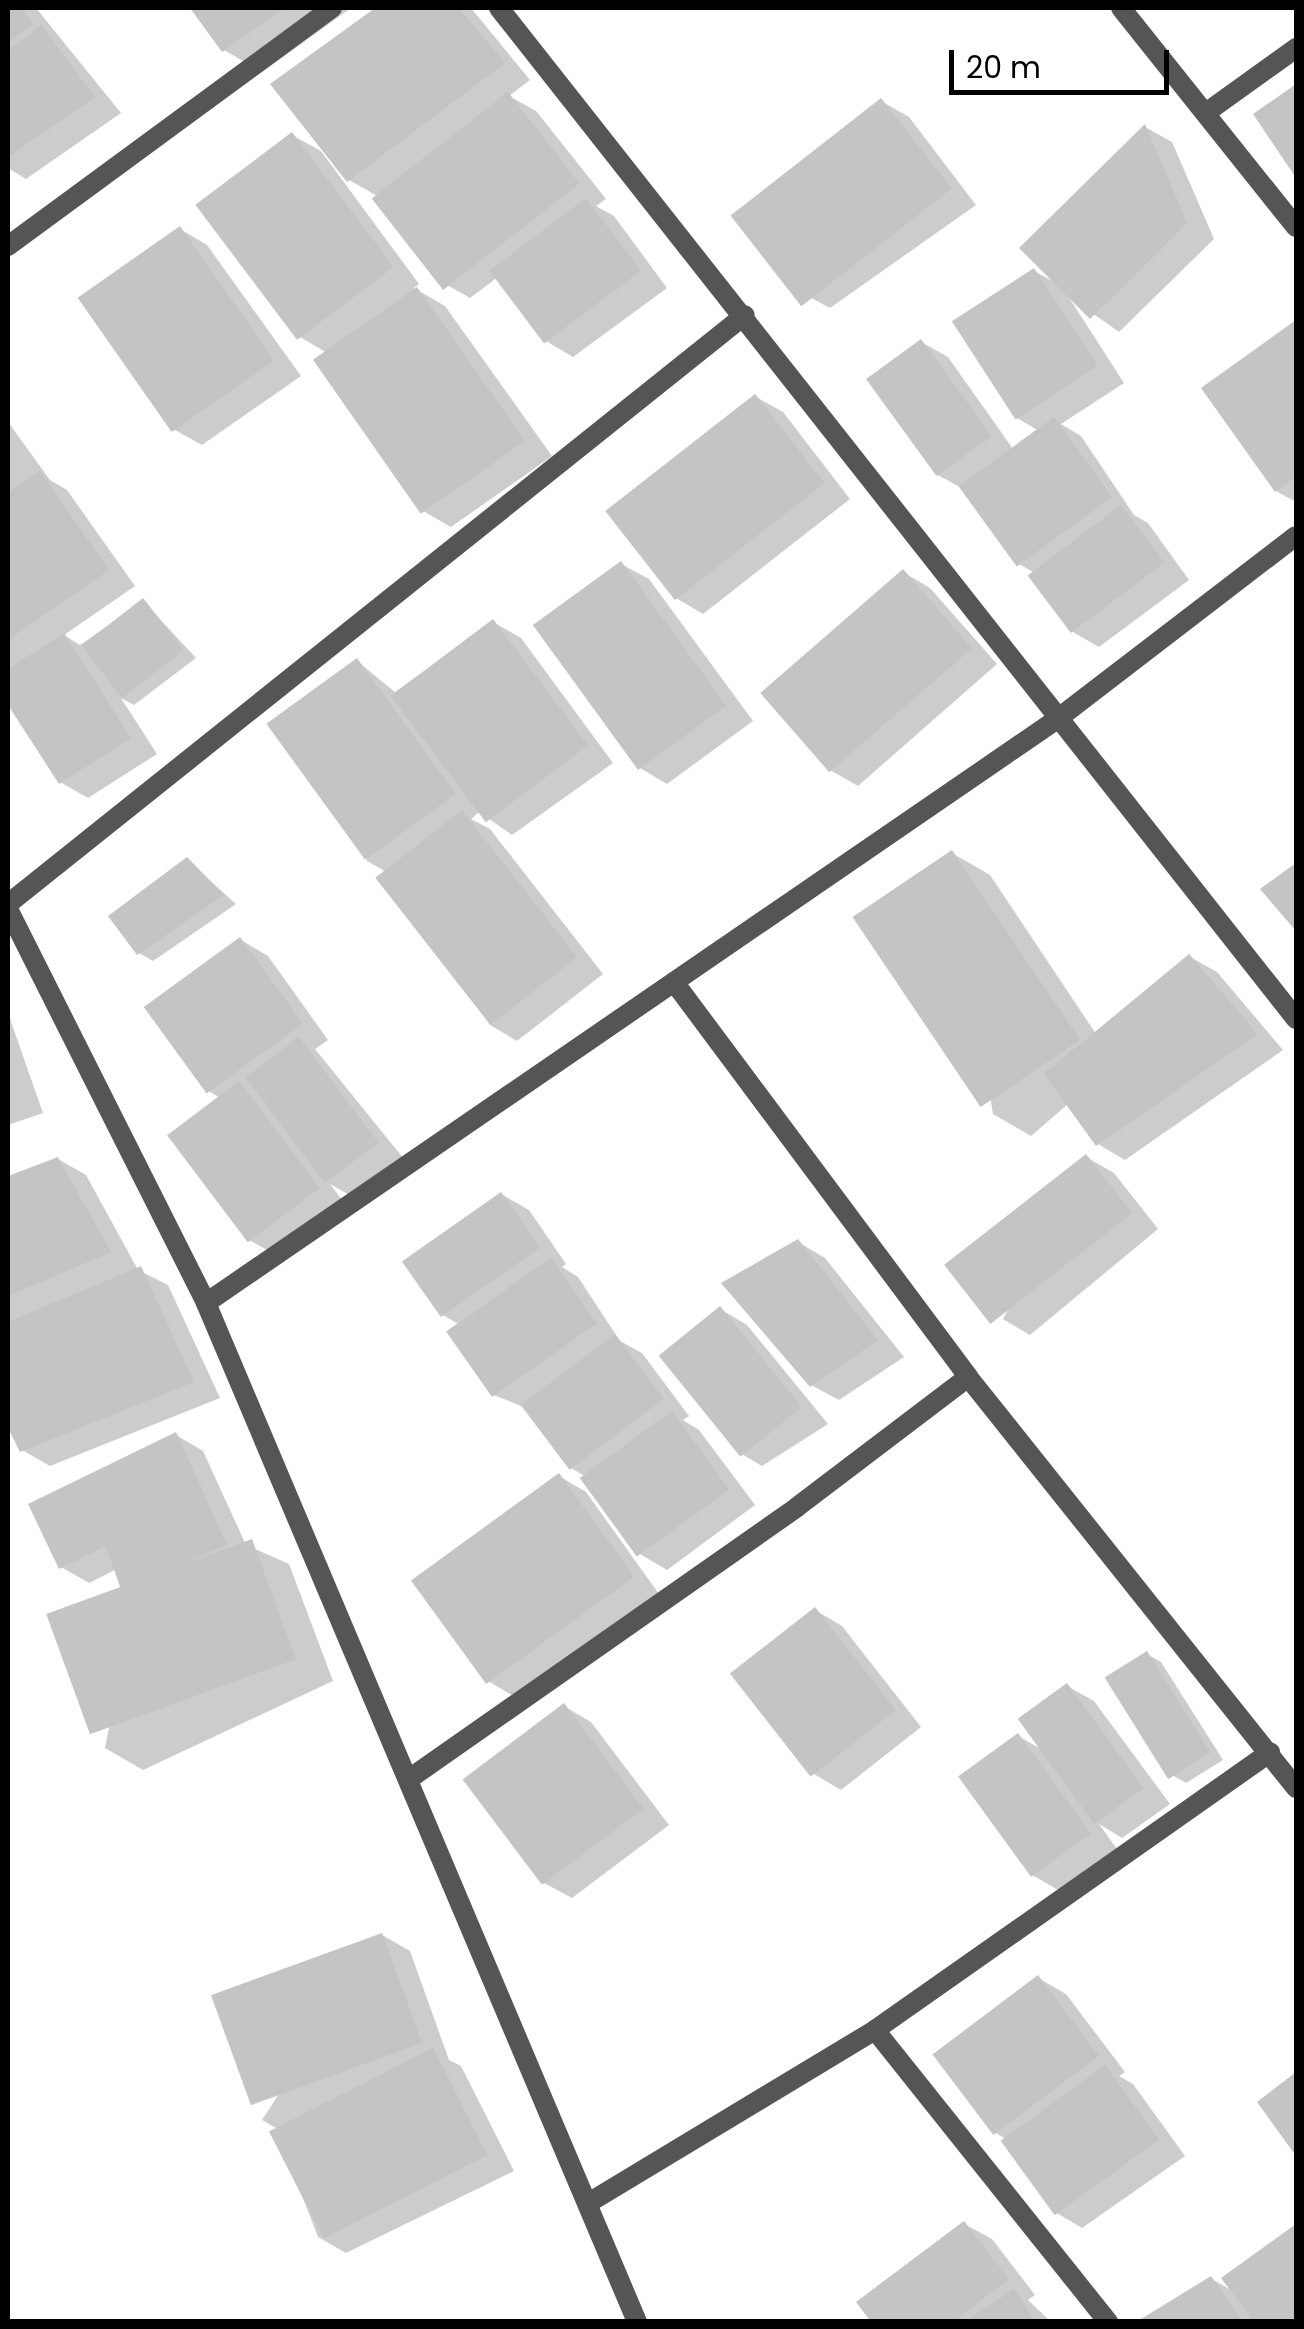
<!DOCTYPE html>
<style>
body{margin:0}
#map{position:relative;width:1304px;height:2329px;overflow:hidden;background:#fff;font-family:Poppins,sans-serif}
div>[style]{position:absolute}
.shadow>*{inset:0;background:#0003}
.building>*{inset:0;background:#c4c4c4;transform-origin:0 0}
.minor>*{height:20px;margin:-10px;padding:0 10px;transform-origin:10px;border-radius:10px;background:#555}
span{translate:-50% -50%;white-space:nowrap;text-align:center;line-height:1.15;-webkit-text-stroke:8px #fff;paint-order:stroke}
.frame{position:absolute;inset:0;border:10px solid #000;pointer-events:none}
.scale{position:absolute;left:949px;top:50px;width:220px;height:45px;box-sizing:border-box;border:5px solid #000;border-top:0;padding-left:12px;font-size:30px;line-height:35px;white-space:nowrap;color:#000;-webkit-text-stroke:8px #fff;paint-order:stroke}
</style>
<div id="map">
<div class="shadow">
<i style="clip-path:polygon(8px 8px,36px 8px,121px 113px,26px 179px,8px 168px)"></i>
<i style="clip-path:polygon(193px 8px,351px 8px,262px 72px,224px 50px)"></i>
<i style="clip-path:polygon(380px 8px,471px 8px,530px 80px,509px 96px,536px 111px,606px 199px,596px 206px,614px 216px,667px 288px,573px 357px,546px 341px,498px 277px,470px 298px,442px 282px,379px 197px,349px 180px,273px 84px)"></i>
<i style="clip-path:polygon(881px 101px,909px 117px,976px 205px,830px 308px,802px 293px)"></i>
<i style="clip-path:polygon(1145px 127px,1172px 142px,1214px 239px,1119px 332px,1068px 296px,1124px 383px,1061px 424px,1081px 436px,1134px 515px,1148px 523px,1189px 580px,1099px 647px,1071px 631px,1033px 572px,1017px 563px,965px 490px,936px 474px,921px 342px,948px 357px,1013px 449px,1039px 431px,1017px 418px,1034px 271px,1056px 283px)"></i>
<i style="clip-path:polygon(292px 135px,321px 151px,419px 284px,414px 288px,445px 306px,552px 456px,451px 527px,423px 511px,327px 353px,300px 337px)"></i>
<i style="clip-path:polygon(180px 229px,207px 245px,301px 376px,202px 445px,175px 430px)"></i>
<i style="clip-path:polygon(1296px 323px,1296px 502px,1276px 491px,1205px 389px)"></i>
<i style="clip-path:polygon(756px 397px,783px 412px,850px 499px,703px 614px,676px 598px)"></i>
<i style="clip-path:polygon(8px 422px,50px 480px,67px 490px,135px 586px,64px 635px,80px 645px,143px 601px,196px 658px,134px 705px,121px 698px,157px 754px,88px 798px,60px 782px,8px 700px)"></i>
<i style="clip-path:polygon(621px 564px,649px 579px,753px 721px,667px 784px,640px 768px)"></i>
<i style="clip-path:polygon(903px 572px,930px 588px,997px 664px,858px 786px,830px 770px)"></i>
<i style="clip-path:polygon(493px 622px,521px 638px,613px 763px,512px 835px,479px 812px,471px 819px,490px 829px,603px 974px,517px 1041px,490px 1025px,388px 873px,367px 861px,357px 661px,395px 692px)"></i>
<i style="clip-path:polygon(952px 853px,990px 875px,1096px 1034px,1190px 957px,1217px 972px,1283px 1050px,1125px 1160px,1098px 1144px,1069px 1103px,1031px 1136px,993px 1114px)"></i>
<i style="clip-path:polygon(187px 860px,236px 904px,153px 961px,139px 953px)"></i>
<i style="clip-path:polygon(241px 940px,268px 956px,328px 1040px,315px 1049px,404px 1159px,353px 1197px,330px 1184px,345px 1204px,276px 1255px,249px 1240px,220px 1098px,207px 1090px)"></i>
<i style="clip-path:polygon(8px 1013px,43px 1113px,8px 1125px)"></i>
<i style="clip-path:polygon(1086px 1157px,1114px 1173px,1158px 1229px,1030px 1335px,1003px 1319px)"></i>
<i style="clip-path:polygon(58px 1159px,86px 1175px,138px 1270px,168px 1285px,220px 1398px,50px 1466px,22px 1450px,8px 1422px,8px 1178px)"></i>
<i style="clip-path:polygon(501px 1194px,529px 1210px,566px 1264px,562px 1267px,578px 1277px,620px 1341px,642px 1353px,689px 1416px,683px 1420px,699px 1430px,755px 1505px,667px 1570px,640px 1554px,586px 1477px,571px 1468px,526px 1408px,494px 1395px,460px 1325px,443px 1315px)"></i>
<i style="clip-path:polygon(798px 1242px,825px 1258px,904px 1357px,839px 1400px,811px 1385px)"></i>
<i style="clip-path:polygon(720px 1309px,747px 1325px,828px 1424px,762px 1466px,735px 1450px)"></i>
<i style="clip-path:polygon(176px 1435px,203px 1451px,246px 1545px,289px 1564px,333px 1681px,143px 1770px,105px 1748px,135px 1596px,123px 1589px,117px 1569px,89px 1583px,61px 1567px)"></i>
<i style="clip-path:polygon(559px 1476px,586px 1492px,659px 1594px,515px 1697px,488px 1681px)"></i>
<i style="clip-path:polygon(815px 1610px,842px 1626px,921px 1727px,841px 1790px,814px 1774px)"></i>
<i style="clip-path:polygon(1147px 1654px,1161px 1662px,1223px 1760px,1186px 1783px,1172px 1775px)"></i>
<i style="clip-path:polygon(1067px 1686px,1094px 1701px,1170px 1804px,1122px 1838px,1099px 1824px,1117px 1849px,1060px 1891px,1032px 1875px,1018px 1736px,1043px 1750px)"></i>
<i style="clip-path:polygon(564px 1706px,591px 1722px,669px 1825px,572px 1898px,544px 1883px)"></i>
<i style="clip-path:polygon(382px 1935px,410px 1951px,449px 2060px,461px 2066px,514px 2171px,346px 2253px,318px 2237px,276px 2128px,262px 2120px)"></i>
<i style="clip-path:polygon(1038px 1978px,1066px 1994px,1125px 2072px,1119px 2076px,1133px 2084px,1185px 2156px,1082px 2228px,1055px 2212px,1006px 2139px,994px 2132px)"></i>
<i style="clip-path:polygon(964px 2224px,992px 2239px,1035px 2295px,1028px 2300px,1051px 2322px,874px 2322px)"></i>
<i style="clip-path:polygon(1296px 2227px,1296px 2322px,1145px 2319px,1212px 2279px,1236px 2293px,1225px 2278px)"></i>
</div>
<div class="building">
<i style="clip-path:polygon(8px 8px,21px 8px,33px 24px,8px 43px)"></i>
<i style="clip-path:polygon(190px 8px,284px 8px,222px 52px)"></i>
<i style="clip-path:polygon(375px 8px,459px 8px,505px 63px,347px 182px,270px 84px)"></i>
<i style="clip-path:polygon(41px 25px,95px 97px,8px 157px,8px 51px)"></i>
<i style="clip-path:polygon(1296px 84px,1296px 178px,1253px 114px)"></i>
<i style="left:508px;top:92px;width:116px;height:173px;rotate:52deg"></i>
<i style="left:881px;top:98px;width:115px;height:191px;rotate:52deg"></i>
<i style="clip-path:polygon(1145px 124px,1187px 223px,1090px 319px,1019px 248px)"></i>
<i style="left:292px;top:132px;width:169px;height:121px;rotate:53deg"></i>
<i style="left:586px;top:198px;width:91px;height:121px;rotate:53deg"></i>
<i style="left:180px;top:226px;width:164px;height:125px;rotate:55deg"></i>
<i style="left:1034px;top:268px;width:117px;height:98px;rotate:57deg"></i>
<i style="left:417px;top:287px;width:188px;height:127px;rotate:55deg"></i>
<i style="clip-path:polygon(1296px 320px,1296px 477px,1275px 492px,1201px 388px)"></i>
<i style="left:921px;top:339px;width:120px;height:68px;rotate:54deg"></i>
<i style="left:755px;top:394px;width:113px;height:190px;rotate:52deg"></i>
<i style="left:1054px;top:417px;width:99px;height:118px;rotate:54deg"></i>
<i style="clip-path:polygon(40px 471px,109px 570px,8px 640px,8px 493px)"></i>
<i style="left:1121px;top:505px;width:72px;height:117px;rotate:53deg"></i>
<i style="left:621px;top:561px;width:179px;height:109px;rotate:54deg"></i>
<i style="left:903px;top:569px;width:105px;height:189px;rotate:49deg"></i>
<i style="left:143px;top:598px;width:66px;height:78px;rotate:52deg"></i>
<i style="left:493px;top:619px;width:158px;height:128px;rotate:53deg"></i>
<i style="clip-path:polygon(64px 633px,131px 738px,59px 784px,8px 705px,8px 669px)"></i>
<i style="left:357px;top:658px;width:168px;height:112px;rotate:54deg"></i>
<i style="left:462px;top:810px;width:187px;height:110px;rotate:52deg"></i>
<i style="left:952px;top:850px;width:229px;height:120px;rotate:56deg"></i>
<i style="clip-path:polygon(187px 857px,224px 895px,137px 955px,108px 916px)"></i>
<i style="clip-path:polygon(1296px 863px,1296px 931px,1260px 889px)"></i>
<i style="left:240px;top:937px;width:107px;height:119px;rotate:54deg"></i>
<i style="clip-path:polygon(1189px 954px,1258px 1034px,1096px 1146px,1044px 1074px)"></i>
<i style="left:299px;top:1037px;width:132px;height:67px;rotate:53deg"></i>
<i style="left:239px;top:1081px;width:134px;height:90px;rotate:53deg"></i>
<i style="left:1086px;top:1154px;width:75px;height:180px;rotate:52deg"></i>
<i style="clip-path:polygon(58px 1157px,111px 1252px,8px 1296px,8px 1176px)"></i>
<i style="left:501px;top:1192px;width:68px;height:121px;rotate:55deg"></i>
<i style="clip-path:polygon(798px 1239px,878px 1340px,810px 1387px,721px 1283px)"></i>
<i style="left:551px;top:1258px;width:80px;height:128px;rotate:55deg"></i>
<i style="clip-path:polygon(141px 1266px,194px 1382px,20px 1452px,8px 1428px,8px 1322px)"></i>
<i style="left:720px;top:1306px;width:130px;height:79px;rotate:51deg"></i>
<i style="left:615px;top:1334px;width:81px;height:118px;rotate:53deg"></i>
<i style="left:672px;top:1411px;width:97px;height:114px;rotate:54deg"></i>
<i style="clip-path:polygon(176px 1432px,227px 1545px,121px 1590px,106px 1546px,59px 1569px,28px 1504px)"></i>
<i style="left:559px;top:1473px;width:128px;height:183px;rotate:54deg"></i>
<i style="left:252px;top:1539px;width:128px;height:219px;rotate:70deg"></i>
<i style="left:815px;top:1607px;width:131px;height:108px;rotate:52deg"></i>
<i style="left:1147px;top:1651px;width:120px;height:50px;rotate:58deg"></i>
<i style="left:1067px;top:1683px;width:130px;height:61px;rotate:54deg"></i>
<i style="left:564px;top:1703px;width:132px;height:127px;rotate:53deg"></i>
<i style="left:1018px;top:1733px;width:124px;height:74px;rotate:54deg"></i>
<i style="left:382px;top:1933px;width:117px;height:182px;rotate:70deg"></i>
<i style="left:1038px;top:1975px;width:101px;height:132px;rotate:53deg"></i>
<i style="left:433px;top:2048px;width:120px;height:184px;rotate:63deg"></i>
<i style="left:1105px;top:2065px;width:92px;height:129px;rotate:54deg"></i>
<i style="clip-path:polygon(1296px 2072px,1296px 2156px,1257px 2102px)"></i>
<i style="clip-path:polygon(964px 2221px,1009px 2279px,953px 2322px,871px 2322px,856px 2302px)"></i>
<i style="clip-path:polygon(1296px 2224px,1296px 2322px,1254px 2322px,1221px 2278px)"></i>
<i style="clip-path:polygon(1211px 2276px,1243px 2322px,1141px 2319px)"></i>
<i style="clip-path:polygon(1014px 2289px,1036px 2322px,965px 2322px)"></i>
</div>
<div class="minor">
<i style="left:499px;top:8px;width:1287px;rotate:51.75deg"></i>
<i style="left:1121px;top:8px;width:280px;rotate:51.4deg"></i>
<i style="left:1207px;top:112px;width:110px;rotate:-35.7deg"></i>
<i style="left:8px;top:246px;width:402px;rotate:-36.3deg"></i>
<i style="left:8px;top:904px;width:943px;rotate:-38.63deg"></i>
<i style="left:8px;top:909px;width:441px;rotate:63.3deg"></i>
<i style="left:206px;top:1303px;width:1106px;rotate:67.07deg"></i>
<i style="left:674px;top:982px;width:492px;rotate:53.3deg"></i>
<i style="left:968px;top:1377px;width:526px;rotate:51.41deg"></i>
<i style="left:206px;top:1303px;width:1031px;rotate:-34.45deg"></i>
<i style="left:1056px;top:720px;width:302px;rotate:-37.5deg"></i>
<i style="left:409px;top:1779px;width:474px;rotate:-35deg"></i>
<i style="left:797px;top:1507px;width:215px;rotate:-37.2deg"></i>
<i style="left:875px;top:2030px;width:374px;rotate:51.4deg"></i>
<i style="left:590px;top:2202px;width:333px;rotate:-31.1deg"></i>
<i style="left:875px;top:2030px;width:483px;rotate:-35.1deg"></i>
</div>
<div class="frame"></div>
<div class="scale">20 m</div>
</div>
